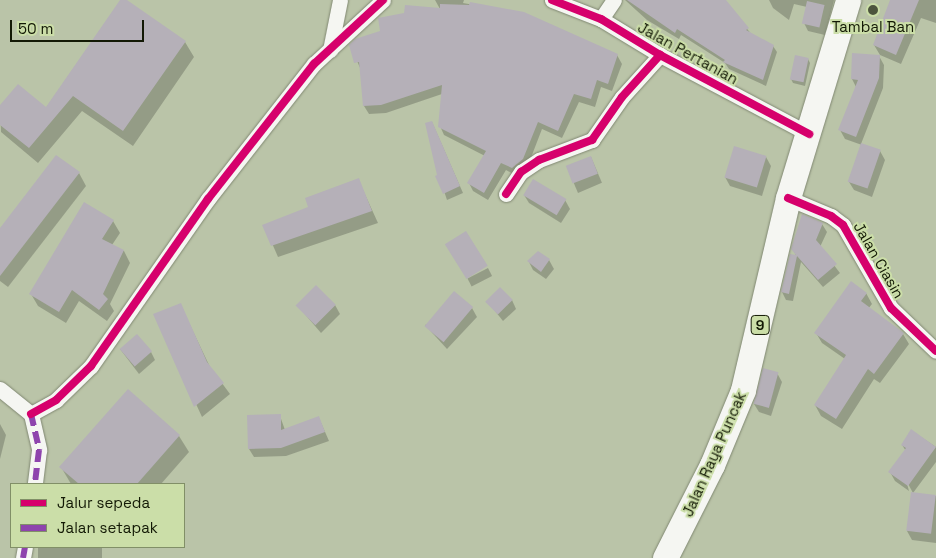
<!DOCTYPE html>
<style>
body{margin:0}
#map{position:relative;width:936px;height:558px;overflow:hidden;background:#bac4a8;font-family:"Space Grotesk",sans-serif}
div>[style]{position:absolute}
.shadow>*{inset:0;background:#0003;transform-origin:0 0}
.building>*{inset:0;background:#b5b0b8;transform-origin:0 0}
.roads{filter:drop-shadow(0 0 1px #808872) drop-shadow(0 0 1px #808872)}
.minor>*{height:15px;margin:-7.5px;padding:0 7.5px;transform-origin:7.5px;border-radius:7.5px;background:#f5f6f2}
.trunk>*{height:25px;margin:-12.5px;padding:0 12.5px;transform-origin:12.5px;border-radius:12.5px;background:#f5f6f2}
.quiet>*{height:6px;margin-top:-3px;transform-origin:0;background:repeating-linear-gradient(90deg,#8e44ad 0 12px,transparent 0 18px)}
.cycleway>*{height:8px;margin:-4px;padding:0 4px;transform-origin:4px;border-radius:4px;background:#d6006c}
.dots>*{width:14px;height:14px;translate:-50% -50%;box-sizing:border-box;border:2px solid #cbdea8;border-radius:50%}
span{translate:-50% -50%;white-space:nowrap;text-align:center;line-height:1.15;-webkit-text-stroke:4px #cbdea8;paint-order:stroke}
.shield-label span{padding:1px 4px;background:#cbdea8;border:1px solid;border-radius:4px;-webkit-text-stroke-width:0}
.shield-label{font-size:14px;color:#131905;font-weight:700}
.poi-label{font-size:15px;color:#131905}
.street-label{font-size:15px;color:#131905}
.legend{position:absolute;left:10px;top:483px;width:175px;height:65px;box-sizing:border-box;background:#cbdea8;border:1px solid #818f67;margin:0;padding:6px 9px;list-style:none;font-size:15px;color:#131905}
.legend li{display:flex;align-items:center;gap:10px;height:25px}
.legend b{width:25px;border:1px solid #818f67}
.scale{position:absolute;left:10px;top:20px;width:134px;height:22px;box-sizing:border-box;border:2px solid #131905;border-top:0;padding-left:6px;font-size:15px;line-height:18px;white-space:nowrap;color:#131905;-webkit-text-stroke:4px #cbdea8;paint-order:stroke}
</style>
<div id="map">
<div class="shadow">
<i style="clip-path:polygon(121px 0,185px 42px,194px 57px,133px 146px,82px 111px,38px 163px,1px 132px,0 107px,46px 108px)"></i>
<i style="clip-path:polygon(435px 0,464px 0,463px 3px,520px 13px,617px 55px,622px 64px,612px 91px,601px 87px,595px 107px,579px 102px,562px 138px,542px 129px,527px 168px,517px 176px,506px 170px,488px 200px,473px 191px,469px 183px,485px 156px,444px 135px,440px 126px,442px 94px,386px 113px,369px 114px,364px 106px,361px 70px,350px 45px,440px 9px)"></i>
<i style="clip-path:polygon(625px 0,724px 0,752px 35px,773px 46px,777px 52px,766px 86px,729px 69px,725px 63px,681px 35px,679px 39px,647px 20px)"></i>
<i style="clip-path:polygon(769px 0,834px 0,825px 35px,808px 31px,804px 23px,807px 7px,794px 4px,789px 20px,773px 8px)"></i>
<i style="clip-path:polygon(891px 0,936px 0,936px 23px,921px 18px,901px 64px,880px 55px,874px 45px)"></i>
<i style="clip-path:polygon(879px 56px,884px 65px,883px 88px,861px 144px,880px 151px,885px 160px,872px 197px,854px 190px,849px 182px,862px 145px,845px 139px,840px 130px,856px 87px,852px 79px)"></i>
<i style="clip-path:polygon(808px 59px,810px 63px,805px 86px,793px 83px,791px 79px)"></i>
<i style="clip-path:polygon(432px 122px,463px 193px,447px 200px,439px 176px)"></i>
<i style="left:591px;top:157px;width:28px;height:26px;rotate:67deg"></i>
<i style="clip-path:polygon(766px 157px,771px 166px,762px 196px,730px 186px,725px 177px)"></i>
<i style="clip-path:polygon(79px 173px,86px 186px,8px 287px,0 281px,0 230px)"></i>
<i style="clip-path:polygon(358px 179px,378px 223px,278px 257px,264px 225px,310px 208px)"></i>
<i style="clip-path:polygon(524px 195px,565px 200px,570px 209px,561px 223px,529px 203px)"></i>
<i style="clip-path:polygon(113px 221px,120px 233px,112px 245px,124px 251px,130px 263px,110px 304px,114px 311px,107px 321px,79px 301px,66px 323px,38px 306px,31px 294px)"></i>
<i style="clip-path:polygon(822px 224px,827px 232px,820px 247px,840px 273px,823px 287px,801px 262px,793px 301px,786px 300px,782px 292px,791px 255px,797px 257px,792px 248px)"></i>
<i style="clip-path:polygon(549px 260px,554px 269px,546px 279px,533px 270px,529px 262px)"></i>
<i style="left:488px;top:268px;width:9px;height:23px;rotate:63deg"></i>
<i style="clip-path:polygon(866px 293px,872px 304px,868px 309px,903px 334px,909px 344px,880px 383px,874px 379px,842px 429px,821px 416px,815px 405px,845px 359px,822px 343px,816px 333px)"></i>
<i style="clip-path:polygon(512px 300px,516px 309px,503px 321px,487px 301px)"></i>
<i style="clip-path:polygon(180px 304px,210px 367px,230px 394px,202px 417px,155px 315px)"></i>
<i style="clip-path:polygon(297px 305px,335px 305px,340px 314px,321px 333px)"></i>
<i style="clip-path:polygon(472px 308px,477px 317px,447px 349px,425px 325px)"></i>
<i style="clip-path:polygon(120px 349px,151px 352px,155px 360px,139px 374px)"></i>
<i style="clip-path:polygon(777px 373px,782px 382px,771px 416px,759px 412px,754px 404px)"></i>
<i style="clip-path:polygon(128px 391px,179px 436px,189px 452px,161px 484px,71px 484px,61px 467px)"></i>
<i style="clip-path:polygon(280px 416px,285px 430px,319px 418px,329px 441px,286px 456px,254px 457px,249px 449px)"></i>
<i style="clip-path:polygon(0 424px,6px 435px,0 459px)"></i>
<i style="clip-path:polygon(912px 431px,936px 447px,936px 462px,913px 493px,936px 496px,936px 543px,912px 540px,907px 531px,913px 493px,906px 480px,909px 491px,895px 481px,890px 472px,906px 451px,902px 445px)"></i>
<i style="left:38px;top:547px;width:64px;height:11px"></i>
</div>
<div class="building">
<i style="clip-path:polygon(120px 0,127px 0,186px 41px,123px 131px,73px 96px,29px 148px,0 125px,0 105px,18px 84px,46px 107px)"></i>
<i style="clip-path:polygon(627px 0,726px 0,749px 28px,746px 30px,774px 45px,763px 80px,723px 62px,725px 60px,677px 29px,675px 33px)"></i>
<i style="clip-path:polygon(890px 0,919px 0,896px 55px,873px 45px)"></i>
<i style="left:807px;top:1px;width:18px;height:23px;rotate:13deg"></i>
<i style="clip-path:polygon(470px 2px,524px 12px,618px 54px,608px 84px,597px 80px,591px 99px,574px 94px,558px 131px,538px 122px,523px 159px,512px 168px,501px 163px,484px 193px,467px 183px,486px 151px,438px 127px,442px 85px,381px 105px,363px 106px,359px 62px,354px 63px,349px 45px,355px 39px,380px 31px,378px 18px,404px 13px,405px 5px,440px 8px,440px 4px,469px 5px)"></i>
<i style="clip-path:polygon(852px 53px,880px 55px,879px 78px,856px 137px,838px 130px,858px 80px,851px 79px)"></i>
<i style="left:795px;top:55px;width:14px;height:25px;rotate:12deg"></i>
<i style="clip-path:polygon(432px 121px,460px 186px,443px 194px,435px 176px,437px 175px,425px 123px)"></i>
<i style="left:861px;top:143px;width:21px;height:41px;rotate:19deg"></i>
<i style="left:734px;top:146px;width:34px;height:33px;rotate:17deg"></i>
<i style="clip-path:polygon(56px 155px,80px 172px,0 276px,0 228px)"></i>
<i style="left:591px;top:156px;width:19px;height:27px;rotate:69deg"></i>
<i style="clip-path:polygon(359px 178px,372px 211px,271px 246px,262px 225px,308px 207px,305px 198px)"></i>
<i style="left:533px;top:179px;width:39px;height:19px;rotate:31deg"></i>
<i style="clip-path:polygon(84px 202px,114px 220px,102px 239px,124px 250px,103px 294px,108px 299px,99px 310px,72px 290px,59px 312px,29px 294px)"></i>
<i style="clip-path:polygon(802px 214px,823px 223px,816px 240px,837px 264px,818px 280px,797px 256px,789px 294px,781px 292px,790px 254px,796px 255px,791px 249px)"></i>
<i style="left:466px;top:231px;width:41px;height:25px;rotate:58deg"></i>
<i style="clip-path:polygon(538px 251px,550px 259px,541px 272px,527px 261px)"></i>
<i style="clip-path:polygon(851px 281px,867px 293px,861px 301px,904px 333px,874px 374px,868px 369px,836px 419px,814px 405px,846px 355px,814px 333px)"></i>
<i style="left:316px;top:285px;width:28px;height:29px;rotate:45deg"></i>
<i style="left:500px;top:287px;width:18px;height:21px;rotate:45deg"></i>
<i style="left:454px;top:291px;width:25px;height:46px;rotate:40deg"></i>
<i style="clip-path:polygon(181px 303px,207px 362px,224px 383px,194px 407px,153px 314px)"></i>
<i style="left:137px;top:334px;width:23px;height:23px;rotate:49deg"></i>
<i style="left:763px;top:368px;width:16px;height:37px;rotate:15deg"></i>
<i style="clip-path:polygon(128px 389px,180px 435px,137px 484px,79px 484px,59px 467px)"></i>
<i style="clip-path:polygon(281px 414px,281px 430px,319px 416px,325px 432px,281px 448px,248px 449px,247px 415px)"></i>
<i style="clip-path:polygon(911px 429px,936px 447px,908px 486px,888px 472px,906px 448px,901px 445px)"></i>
<i style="left:911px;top:492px;width:25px;height:39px;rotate:7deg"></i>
</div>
<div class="roads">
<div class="minor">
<i style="left:552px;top:0;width:53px;rotate:21.2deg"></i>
<i style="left:601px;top:19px;width:69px;rotate:31.4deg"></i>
<i style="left:660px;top:55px;width:169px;rotate:27.9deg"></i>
<i style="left:601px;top:19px;width:23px;rotate:-56deg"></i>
<i style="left:330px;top:50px;width:51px;rotate:-78.7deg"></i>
<i style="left:506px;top:194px;width:27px;rotate:-56deg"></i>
<i style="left:521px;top:172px;width:22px;rotate:-34deg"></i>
<i style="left:539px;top:160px;width:57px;rotate:-20.7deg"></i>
<i style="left:592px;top:140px;width:52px;rotate:-55.1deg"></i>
<i style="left:622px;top:97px;width:57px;rotate:-47.9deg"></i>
<i style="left:788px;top:198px;width:47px;rotate:22.7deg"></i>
<i style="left:831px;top:216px;width:15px;rotate:37deg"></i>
<i style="left:843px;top:225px;width:96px;rotate:60deg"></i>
<i style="left:891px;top:308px;width:62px;rotate:43.7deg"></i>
<i style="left:0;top:389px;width:40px;rotate:39deg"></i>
<i style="left:31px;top:414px;width:37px;rotate:77deg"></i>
<i style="left:39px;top:450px;width:34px;rotate:97deg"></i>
<i style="left:31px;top:414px;width:29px;rotate:-29deg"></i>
<i style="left:56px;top:400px;width:49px;rotate:-44.2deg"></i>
<i style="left:91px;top:366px;width:204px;rotate:-55deg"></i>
<i style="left:208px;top:199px;width:172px;rotate:-51.9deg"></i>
<i style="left:314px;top:64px;width:94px;rotate:-42.8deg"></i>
<i style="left:23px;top:558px;width:11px;rotate:-80deg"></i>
</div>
<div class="trunk">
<i style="left:665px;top:558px;width:104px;rotate:-63.2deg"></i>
<i style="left:712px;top:465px;width:81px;rotate:-67.5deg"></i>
<i style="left:743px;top:390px;width:197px;rotate:-76.8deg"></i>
<i style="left:788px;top:198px;width:207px;rotate:-73.1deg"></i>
</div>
</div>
<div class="quiet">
<i style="left:31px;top:414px;width:37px;rotate:77deg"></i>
<i style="left:39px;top:450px;width:34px;rotate:97deg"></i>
<i style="left:23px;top:558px;width:11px;rotate:-80deg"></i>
</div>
<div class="cycleway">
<i style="left:552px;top:0;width:53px;rotate:21.2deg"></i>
<i style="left:601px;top:19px;width:69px;rotate:31.4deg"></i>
<i style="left:660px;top:55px;width:169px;rotate:27.9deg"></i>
<i style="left:506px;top:194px;width:27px;rotate:-56deg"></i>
<i style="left:521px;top:172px;width:22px;rotate:-34deg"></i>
<i style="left:539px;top:160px;width:57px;rotate:-20.7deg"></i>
<i style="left:592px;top:140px;width:52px;rotate:-55.1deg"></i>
<i style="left:622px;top:97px;width:57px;rotate:-47.9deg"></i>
<i style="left:788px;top:198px;width:47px;rotate:22.7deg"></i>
<i style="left:831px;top:216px;width:15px;rotate:37deg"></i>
<i style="left:843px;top:225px;width:96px;rotate:60deg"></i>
<i style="left:891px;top:308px;width:62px;rotate:43.7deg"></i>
<i style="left:31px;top:414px;width:29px;rotate:-29deg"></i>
<i style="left:56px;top:400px;width:49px;rotate:-44.2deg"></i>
<i style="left:91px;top:366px;width:204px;rotate:-55deg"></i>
<i style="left:208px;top:199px;width:172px;rotate:-51.9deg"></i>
<i style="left:314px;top:64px;width:94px;rotate:-42.8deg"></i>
</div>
<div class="dots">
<i style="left:873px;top:10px;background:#4d553e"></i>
</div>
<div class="shield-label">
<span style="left:760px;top:325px">9</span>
</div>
<div class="poi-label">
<span style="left:873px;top:27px">Tambal Ban</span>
</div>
<div class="street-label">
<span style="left:688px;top:53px;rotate:29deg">Jalan Pertanian</span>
<span style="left:879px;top:260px;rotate:60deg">Jalan Ciasin</span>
<span style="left:714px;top:454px;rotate:-66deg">Jalan Raya Puncak</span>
</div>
<ul class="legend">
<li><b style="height:6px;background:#d6006c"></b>Jalur sepeda</li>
<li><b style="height:6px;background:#8e44ad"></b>Jalan setapak</li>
</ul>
<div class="scale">50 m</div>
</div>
